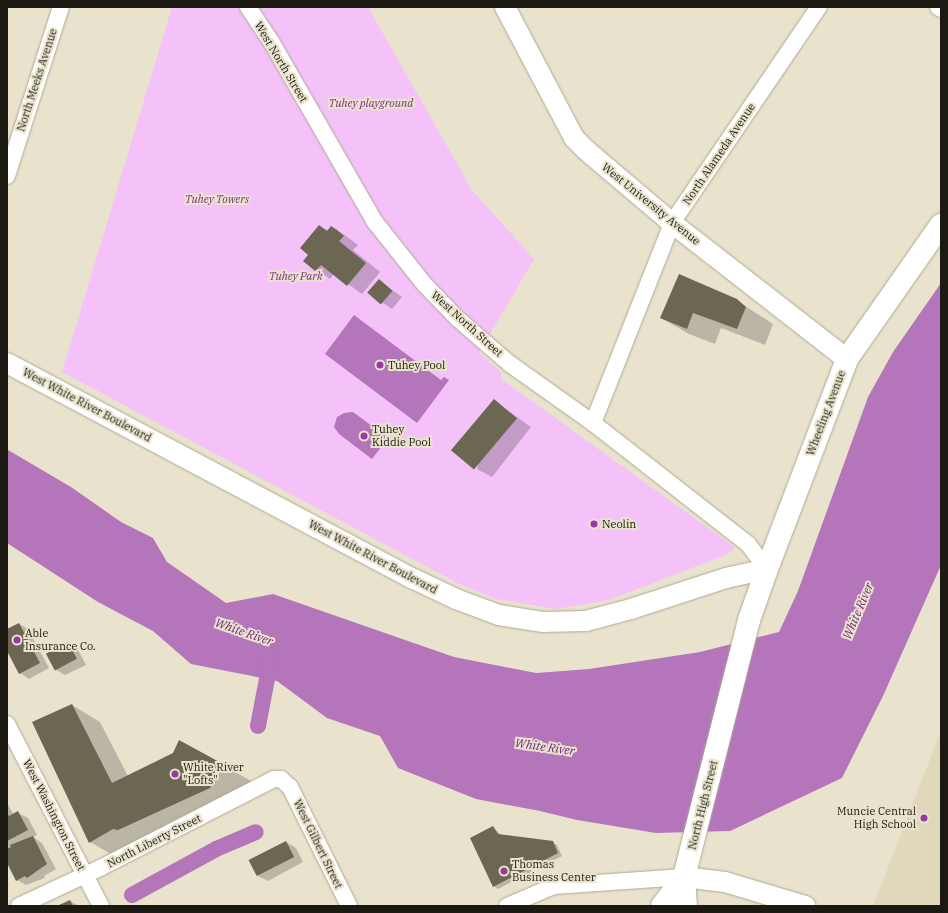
<!DOCTYPE html>
<style>
body{margin:0}
#map{position:relative;width:948px;height:913px;overflow:hidden;background:#e9e3cd;font-family:"IBM Plex Serif",serif}
div>[style]{position:absolute}
.built>*{inset:0;background:#dfd8ba}
.green>*{inset:0;background:#f4c2f9}
.water>*{inset:0;background:#b475bb}
.shadow>*{inset:0;background:#0003}
.canal>*{height:16px;margin:-8px;padding:0 8px;transform-origin:8px;border-radius:8px;background:#b475bb}
.building>*{inset:0;background:#6c6753;transform-origin:0 0}
.roads{filter:drop-shadow(0 0 1px #aea993) drop-shadow(0 0 1px #aea993)}
.minor>*{height:16px;margin:-8px;padding:0 8px;transform-origin:8px;border-radius:8px;background:#fff}
.tertiary>*{height:20px;margin:-10px;padding:0 10px;transform-origin:10px;border-radius:10px;background:#fff}
.secondary>*{height:22px;margin:-11px;padding:0 11px;transform-origin:11px;border-radius:11px;background:#fff}
.dots>*{width:11px;height:11px;translate:-50% -50%;box-sizing:border-box;border:2px solid #e9e3cd;border-radius:50%}
span{translate:-50% -50%;white-space:nowrap;text-align:center;line-height:1.15;-webkit-text-stroke:4px #e9e3cd;paint-order:stroke}
.street-label{font-size:11px;color:#1b1911}
.park-label{font-size:11px;color:#7c2f85;font-style:italic}
.poi-label{font-size:11px;color:#1b1911}
.left{translate:0 -50%;text-align:left}
.right{translate:-100% -50%;text-align:right}
.water-label{font-size:12px;color:#70237a;font-style:italic}
.frame{position:absolute;inset:0;border:8px solid #1b1911;pointer-events:none}
</style>
<div id="map">
<div class="built">
<i style="clip-path:polygon(941px 731px,941px 906px,873px 906px)"></i>
</div>
<div class="green">
<i style="clip-path:polygon(172px 7px,368px 7px,472px 190px,534px 259px,479px 353px,502px 373px,500px 378px,733px 546px,734px 549px,728px 554px,609px 600px,555px 609px,496px 599px,461px 585px,62px 372px)"></i>
</div>
<div class="water">
<i style="clip-path:polygon(941px 283px,941px 565px,883px 696px,842px 778px,730px 831px,656px 833px,577px 820px,540px 811px,476px 799px,398px 768px,380px 736px,327px 718px,277px 681px,191px 664px,153px 631px,98px 602px,7px 543px,8px 450px,71px 487px,121px 522px,153px 538px,167px 562px,226px 603px,273px 594px,454px 657px,536px 673px,589px 669px,700px 652px,779px 632px,798px 591px,868px 397px,893px 352px)"></i>
<i style="clip-path:polygon(354px 315px,441px 380px,444px 377px,449px 380px,417px 423px,325px 354px)"></i>
<i style="clip-path:polygon(353px 412px,388px 438px,372px 459px,339px 434px,334px 427px,337px 417px,344px 413px)"></i>
</div>
<div class="shadow">
<i style="clip-path:polygon(319px 226px,329px 231px,332px 227px,346px 236px,358px 245px,353px 250px,380px 272px,362px 294px,334px 274px,330px 279px,304px 261px,310px 254px)"></i>
<i style="clip-path:polygon(379px 281px,402px 297px,392px 309px,383px 303px)"></i>
<i style="clip-path:polygon(736px 300px,773px 324px,765px 345px,721px 328px,715px 344px,689px 334px,661px 318px)"></i>
<i style="clip-path:polygon(494px 401px,531px 427px,492px 477px,477px 469px)"></i>
<i style="clip-path:polygon(19px 624px,28px 629px,49px 668px,29px 679px,20px 673px,7px 646px,7px 630px)"></i>
<i style="clip-path:polygon(68px 643px,77px 648px,86px 665px,65px 675px,56px 670px)"></i>
<i style="clip-path:polygon(72px 705px,100px 722px,128px 776px,174px 754px,180px 741px,251px 781px,239px 804px,118px 858px,90px 842px)"></i>
<i style="clip-path:polygon(7px 803px,14px 815px,18px 813px,28px 818px,37px 835px,33px 837px,42px 843px,56px 869px,44px 876px,45px 878px,26px 885px,17px 880px,7px 861px)"></i>
<i style="clip-path:polygon(493px 827px,501px 835px,552px 842px,557px 845px,562px 856px,498px 889px,494px 886px)"></i>
<i style="clip-path:polygon(286px 842px,296px 848px,303px 862px,268px 881px,258px 876px)"></i>
<i style="clip-path:polygon(70px 901px,79px 906px,59px 906px)"></i>
</div>
<div class="canal">
<i style="left:258px;top:726px;width:69px;rotate:-79.2deg"></i>
<i style="left:132px;top:895px;width:96px;rotate:-28.7deg"></i>
<i style="left:216px;top:849px;width:43px;rotate:-23deg"></i>
</div>
<div class="building">
<i style="clip-path:polygon(319px 225px,327px 231px,331px 226px,337px 230px,344px 236px,339px 241px,366px 263px,347px 286px,321px 265px,315px 271px,303px 261px,308px 255px,300px 248px)"></i>
<i style="clip-path:polygon(679px 274px,737px 299px,746px 307px,737px 329px,693px 313px,687px 329px,660px 318px)"></i>
<i style="left:379px;top:279px;width:18px;height:18px;rotate:41deg"></i>
<i style="left:494px;top:399px;width:30px;height:67px;rotate:40deg"></i>
<i style="clip-path:polygon(19px 623px,40px 663px,19px 674px,7px 651px,7px 629px)"></i>
<i style="left:68px;top:642px;width:19px;height:25px;rotate:62deg"></i>
<i style="clip-path:polygon(72px 704px,112px 783px,173px 753px,179px 740px,223px 764px,210px 788px,118px 830px,113px 829px,89px 843px,32px 722px)"></i>
<i style="clip-path:polygon(18px 811px,28px 830px,7px 841px,7px 813px,9px 816px)"></i>
<i style="clip-path:polygon(493px 826px,498px 834px,553px 841px,558px 853px,493px 887px,470px 838px)"></i>
<i style="clip-path:polygon(33px 836px,47px 864px,27px 878px,25px 876px,16px 881px,7px 863px,7px 849px,11px 847px,10px 845px)"></i>
<i style="left:286px;top:841px;width:18px;height:42px;rotate:63deg"></i>
<i style="clip-path:polygon(70px 900px,73px 906px,57px 906px)"></i>
</div>
<div class="roads">
<div class="minor">
<i style="left:248px;top:7px;width:43px;rotate:56.3deg"></i>
<i style="left:272px;top:43px;width:207px;rotate:60.1deg"></i>
<i style="left:375px;top:222px;width:80px;rotate:51.6deg"></i>
<i style="left:425px;top:285px;width:47px;rotate:45.9deg"></i>
<i style="left:458px;top:319px;width:69px;rotate:40.9deg"></i>
<i style="left:510px;top:364px;width:102px;rotate:35.4deg"></i>
<i style="left:593px;top:423px;width:197px;rotate:38deg"></i>
<i style="left:748px;top:544px;width:31px;rotate:53deg"></i>
<i style="left:938px;top:7px;width:4px;rotate:34deg"></i>
<i style="left:7px;top:176px;width:177px;rotate:-72.3deg"></i>
<i style="left:593px;top:423px;width:215px;rotate:-68.4deg"></i>
<i style="left:672px;top:223px;width:261px;rotate:-55.8deg"></i>
<i style="left:7px;top:724px;width:205px;rotate:62.7deg"></i>
<i style="left:19px;top:906px;width:89px;rotate:-25.1deg"></i>
<i style="left:100px;top:868px;width:195px;rotate:-27.1deg"></i>
<i style="left:274px;top:779px;width:7px"></i>
<i style="left:281px;top:779px;width:12px;rotate:42deg"></i>
<i style="left:290px;top:787px;width:133px;rotate:63.6deg"></i>
<i style="left:507px;top:906px;width:51px;rotate:-23.1deg"></i>
<i style="left:554px;top:886px;width:130px;rotate:-4deg"></i>
</div>
<div class="tertiary">
<i style="left:505px;top:7px;width:148px;rotate:62.2deg"></i>
<i style="left:574px;top:138px;width:17px;rotate:45deg"></i>
<i style="left:586px;top:150px;width:113px;rotate:40.3deg"></i>
<i style="left:672px;top:223px;width:222px;rotate:37.9deg"></i>
<i style="left:7px;top:363px;width:461px;rotate:28deg"></i>
<i style="left:414px;top:579px;width:47px;rotate:25.5deg"></i>
<i style="left:456px;top:599px;width:46px;rotate:20.4deg"></i>
<i style="left:499px;top:615px;width:45px;rotate:9deg"></i>
<i style="left:543px;top:622px;width:43px;rotate:-1.3deg"></i>
<i style="left:586px;top:621px;width:47px;rotate:-14.9deg"></i>
<i style="left:631px;top:609px;width:100px;rotate:-18.1deg"></i>
<i style="left:726px;top:578px;width:42px;rotate:-12.4deg"></i>
<i style="left:684px;top:877px;width:41px;rotate:7deg"></i>
<i style="left:725px;top:882px;width:84px;rotate:16.7deg"></i>
</div>
<div class="secondary">
<i style="left:662px;top:906px;width:36px;rotate:-53deg"></i>
<i style="left:686px;top:906px;width:29px;rotate:-94deg"></i>
<i style="left:684px;top:877px;width:265px;rotate:-75.8deg"></i>
<i style="left:749px;top:620px;width:54px;rotate:-70.6deg"></i>
<i style="left:767px;top:569px;width:225px;rotate:-69.1deg"></i>
<i style="left:847px;top:359px;width:164px;rotate:-55deg"></i>
</div>
</div>
<div class="dots">
<i style="left:380px;top:365px;background:#9739a2"></i>
<i style="left:364px;top:436px;background:#9739a2"></i>
<i style="left:594px;top:524px;background:#9739a2"></i>
<i style="left:17px;top:640px;background:#9739a2"></i>
<i style="left:175px;top:774px;background:#9739a2"></i>
<i style="left:924px;top:818px;background:#9739a2"></i>
<i style="left:504px;top:871px;background:#9739a2"></i>
</div>
<div class="street-label">
<span style="left:281px;top:62px;rotate:59deg">West North Street</span>
<span style="left:37px;top:80px;rotate:-72deg">North Meeks Avenue</span>
<span style="left:719px;top:154px;rotate:-56deg">North Alameda Avenue</span>
<span style="left:651px;top:204px;rotate:39deg">West University Avenue</span>
<span style="left:467px;top:324px;rotate:42deg">West North Street</span>
<span style="left:87px;top:405px;rotate:28deg">West White River Boulevard</span>
<span style="left:826px;top:413px;rotate:-69deg">Wheeling Avenue</span>
<span style="left:373px;top:557px;rotate:28deg">West White River Boulevard</span>
<span style="left:703px;top:805px;rotate:-76deg">North High Street</span>
<span style="left:54px;top:815px;rotate:63deg">West Washington Street</span>
<span style="left:154px;top:841px;rotate:-27deg">North Liberty Street</span>
<span style="left:318px;top:844px;rotate:64deg">West Gilbert Street</span>
</div>
<div class="park-label">
<span style="left:371px;top:103px">Tuhey playground</span>
<span style="left:217px;top:199px">Tuhey Towers</span>
<span style="left:296px;top:276px">Tuhey Park</span>
</div>
<div class="poi-label">
<span class="left" style="left:388px;top:365px">Tuhey Pool</span>
<span class="left" style="left:372px;top:436px">Tuhey<br>Kiddie Pool</span>
<span class="left" style="left:602px;top:524px">Neolin</span>
<span class="left" style="left:25px;top:640px">Able<br>Insurance Co.</span>
<span class="left" style="left:183px;top:774px">White River<br>"Lofts"</span>
<span class="right" style="left:916px;top:818px">Muncie Central<br>High School</span>
<span class="left" style="left:512px;top:871px">Thomas<br>Business Center</span>
</div>
<div class="water-label">
<span style="left:858px;top:611px;rotate:-67deg">White River</span>
<span style="left:244px;top:632px;rotate:19deg">White River</span>
<span style="left:545px;top:747px;rotate:8deg">White River</span>
</div>
<div class="frame"></div>
</div>
